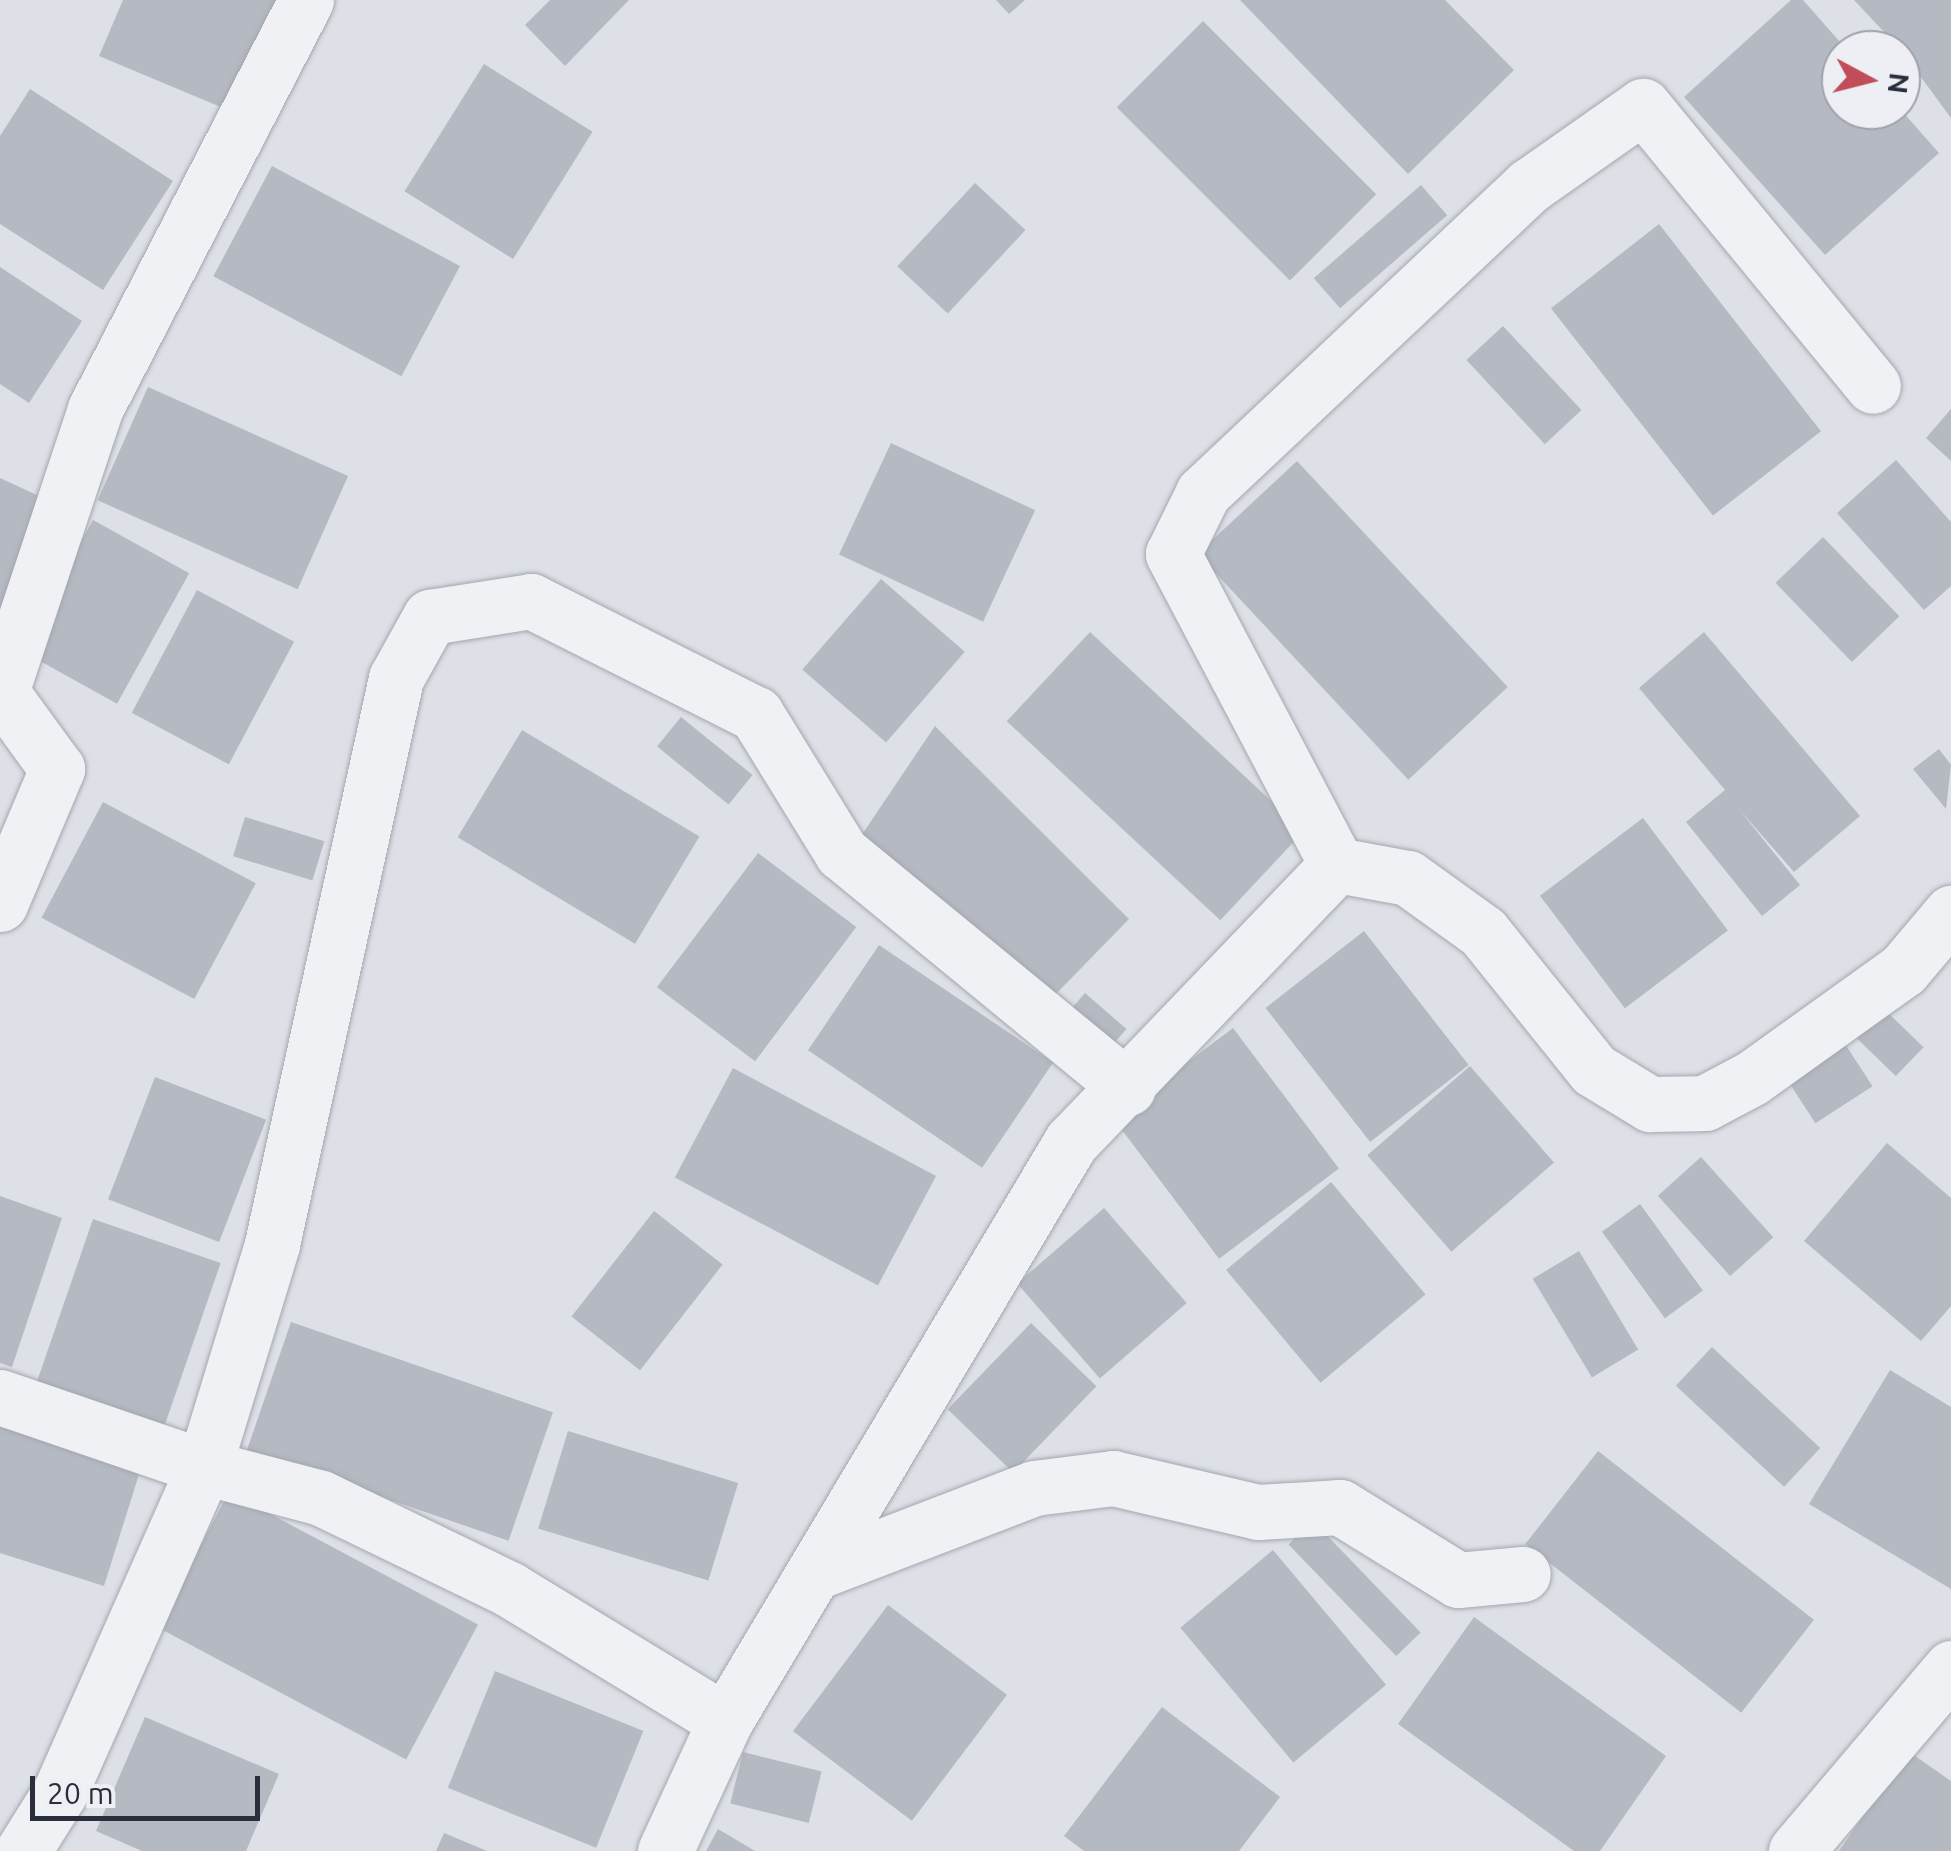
<!DOCTYPE html>
<style>
body{margin:0}
#map{position:relative;width:1951px;height:1851px;overflow:hidden;background:#dde0e6;font-family:Ubuntu,sans-serif}
div>[style]{position:absolute}
.building>*{inset:0;background:#b5b9c2;transform-origin:0 0}
.roads{filter:drop-shadow(0 0 2px #a3a7af) drop-shadow(0 0 2px #a3a7af)}
.street>*{height:55px;margin:-27.5px;padding:0 27.5px;transform-origin:27.5px;border-radius:27.5px;background:#f0f1f4}
span{translate:-50% -50%;white-space:nowrap;text-align:center;line-height:1.15;-webkit-text-stroke:8px #edeff4;paint-order:stroke}
.north{position:absolute;left:1821px;top:30px;width:100px;height:100px;box-sizing:border-box;background:#edeff4;border:2px solid #9ea2aa;border-radius:50%;rotate:97deg;font-size:28px;font-weight:700;line-height:40px;text-align:center;color:#282e3b}
.north::after{content:'';display:block;margin:auto;width:35px;height:45px;background:#c04d58;clip-path:polygon(50% 0,100% 100%,50% 72%,0 100%)}
.scale{position:absolute;left:30px;top:1776px;width:230px;height:45px;box-sizing:border-box;border:5px solid #282e3b;border-top:0;padding-left:12px;font-size:30px;line-height:35px;white-space:nowrap;color:#282e3b;-webkit-text-stroke:8px #edeff4;paint-order:stroke}
</style>
<div id="map">
<div class="building">
<i style="clip-path:polygon(123px 0,282px 0,235px 113px,99px 56px)"></i>
<i style="clip-path:polygon(550px 0,629px 0,565px 66px,525px 25px)"></i>
<i style="clip-path:polygon(996px 0,1025px 0,1009px 14px)"></i>
<i style="clip-path:polygon(1240px 0,1445px 0,1514px 70px,1408px 174px)"></i>
<i style="clip-path:polygon(1791px 0,1803px 0,1847px 50px,1841px 50px,1841px 110px,1901px 110px,1939px 153px,1825px 255px,1684px 97px)"></i>
<i style="clip-path:polygon(1854px 0,1951px 0,1951px 118px,1901px 50px)"></i>
<i style="left:1203px;top:21px;width:245px;height:122px;rotate:45deg"></i>
<i style="left:484px;top:64px;width:128px;height:150px;rotate:32deg"></i>
<i style="clip-path:polygon(30px 89px,173px 181px,103px 290px,0 224px,0 136px)"></i>
<i style="left:272px;top:166px;width:213px;height:125px;rotate:28deg"></i>
<i style="left:975px;top:183px;width:69px;height:114px;rotate:43deg"></i>
<i style="left:1421px;top:185px;width:40px;height:142px;rotate:49deg"></i>
<i style="left:1659px;top:224px;width:263px;height:137px;rotate:52deg"></i>
<i style="clip-path:polygon(0 267px,82px 321px,29px 403px,0 384px)"></i>
<i style="left:1503px;top:326px;width:115px;height:50px;rotate:47deg"></i>
<i style="left:148px;top:387px;width:219px;height:124px;rotate:24deg"></i>
<i style="clip-path:polygon(1951px 409px,1951px 461px,1926px 438px)"></i>
<i style="left:891px;top:443px;width:159px;height:123px;rotate:25deg"></i>
<i style="clip-path:polygon(1896px 460px,1951px 522px,1951px 586px,1924px 610px,1837px 513px)"></i>
<i style="left:1297px;top:461px;width:309px;height:136px;rotate:47deg"></i>
<i style="clip-path:polygon(0 478px,52px 502px,0 616px)"></i>
<i style="left:93px;top:520px;width:110px;height:149px;rotate:29deg"></i>
<i style="left:1823px;top:537px;width:110px;height:66px;rotate:46deg"></i>
<i style="left:881px;top:579px;width:111px;height:120px;rotate:41deg"></i>
<i style="left:197px;top:590px;width:110px;height:139px;rotate:28deg"></i>
<i style="left:1090px;top:632px;width:292px;height:122px;rotate:43deg"></i>
<i style="clip-path:polygon(1704px 632px,1860px 816px,1794px 872px,1738px 808px,1800px 885px,1762px 916px,1686px 822px,1725px 790px,1639px 688px)"></i>
<i style="left:681px;top:717px;width:92px;height:38px;rotate:39deg"></i>
<i style="clip-path:polygon(935px 726px,1129px 919px,1054px 996px,857px 842px)"></i>
<i style="left:522px;top:730px;width:207px;height:125px;rotate:31deg"></i>
<i style="clip-path:polygon(1939px 749px,1951px 765px,1946px 809px,1913px 769px)"></i>
<i style="left:103px;top:802px;width:173px;height:131px;rotate:28deg"></i>
<i style="left:245px;top:817px;width:83px;height:41px;rotate:17deg"></i>
<i style="left:1643px;top:818px;width:141px;height:129px;rotate:53deg"></i>
<i style="left:758px;top:853px;width:123px;height:168px;rotate:37deg"></i>
<i style="left:1364px;top:931px;width:170px;height:125px;rotate:52deg"></i>
<i style="left:879px;top:945px;width:210px;height:127px;rotate:34deg"></i>
<i style="left:1085px;top:993px;width:55px;height:39px;rotate:41deg"></i>
<i style="left:1884px;top:1009px;width:55px;height:40px;rotate:44deg"></i>
<i style="left:1233px;top:1028px;width:176px;height:150px;rotate:53deg"></i>
<i style="left:1836px;top:1030px;width:67px;height:68px;rotate:57deg"></i>
<i style="left:1470px;top:1066px;width:128px;height:136px;rotate:49deg"></i>
<i style="left:733px;top:1068px;width:230px;height:124px;rotate:28deg"></i>
<i style="left:155px;top:1077px;width:119px;height:131px;rotate:21deg"></i>
<i style="clip-path:polygon(1887px 1143px,1951px 1198px,1951px 1306px,1921px 1341px,1804px 1241px)"></i>
<i style="left:1701px;top:1157px;width:108px;height:58px;rotate:48deg"></i>
<i style="left:1331px;top:1182px;width:147px;height:137px;rotate:50deg"></i>
<i style="clip-path:polygon(0 1196px,62px 1218px,12px 1367px,0 1363px)"></i>
<i style="left:1640px;top:1204px;width:107px;height:47px;rotate:54deg"></i>
<i style="left:1104px;top:1208px;width:126px;height:115px;rotate:49deg"></i>
<i style="left:654px;top:1211px;width:87px;height:134px;rotate:38deg"></i>
<i style="left:93px;top:1219px;width:135px;height:186px;rotate:19deg"></i>
<i style="left:1579px;top:1251px;width:115px;height:54px;rotate:59deg"></i>
<i style="left:291px;top:1322px;width:277px;height:136px;rotate:19deg"></i>
<i style="left:1031px;top:1323px;width:91px;height:120px;rotate:44deg"></i>
<i style="left:1712px;top:1347px;width:148px;height:53px;rotate:43deg"></i>
<i style="clip-path:polygon(1890px 1370px,1951px 1407px,1951px 1589px,1809px 1504px)"></i>
<i style="clip-path:polygon(0 1427px,140px 1471px,104px 1586px,0 1553px)"></i>
<i style="left:568px;top:1431px;width:178px;height:102px;rotate:17deg"></i>
<i style="left:1598px;top:1451px;width:274px;height:118px;rotate:38deg"></i>
<i style="left:229px;top:1492px;width:282px;height:153px;rotate:28deg"></i>
<i style="left:1313px;top:1521px;width:155px;height:34px;rotate:46deg"></i>
<i style="left:1273px;top:1550px;width:176px;height:121px;rotate:50deg"></i>
<i style="left:888px;top:1605px;width:149px;height:158px;rotate:37deg"></i>
<i style="clip-path:polygon(1474px 1617px,1666px 1756px,1600px 1851px,1574px 1851px,1398px 1724px)"></i>
<i style="left:495px;top:1671px;width:160px;height:126px;rotate:22deg"></i>
<i style="clip-path:polygon(1162px 1707px,1280px 1797px,1239px 1851px,1084px 1851px,1064px 1836px)"></i>
<i style="clip-path:polygon(145px 1717px,279px 1774px,246px 1851px,142px 1851px,96px 1831px)"></i>
<i style="clip-path:polygon(1908px 1751px,1951px 1781px,1951px 1851px,1839px 1851px)"></i>
<i style="left:743px;top:1752px;width:81px;height:53px;rotate:14deg"></i>
<i style="clip-path:polygon(718px 1829px,755px 1851px,706px 1851px)"></i>
<i style="clip-path:polygon(444px 1833px,487px 1851px,436px 1851px)"></i>
</div>
<div class="roads">
<div class="street">
<i style="left:1337px;top:865px;width:352px;rotate:-117.8deg"></i>
<i style="left:1173px;top:554px;width:68px;rotate:-63.8deg"></i>
<i style="left:1203px;top:493px;width:448px;rotate:-43.3deg"></i>
<i style="left:1529px;top:186px;width:139px;rotate:-35.1deg"></i>
<i style="left:1643px;top:106px;width:362px;rotate:50.6deg"></i>
<i style="left:0;top:904px;width:147px;rotate:-67.1deg"></i>
<i style="left:57px;top:769px;width:95px;rotate:-126deg"></i>
<i style="left:1px;top:692px;width:298px;rotate:-71.6deg"></i>
<i style="left:95px;top:409px;width:460px;rotate:-62.7deg"></i>
<i style="left:0;top:1397px;width:216px;rotate:18.9deg"></i>
<i style="left:204px;top:1467px;width:121px;rotate:14.8deg"></i>
<i style="left:321px;top:1498px;width:209px;rotate:25.8deg"></i>
<i style="left:509px;top:1589px;width:253px;rotate:31.4deg"></i>
<i style="left:818px;top:1571px;width:231px;rotate:-21deg"></i>
<i style="left:1034px;top:1488px;width:80px;rotate:-7.2deg"></i>
<i style="left:1113px;top:1478px;width:149px;rotate:13.2deg"></i>
<i style="left:1258px;top:1512px;width:82px;rotate:-3.5deg"></i>
<i style="left:1340px;top:1507px;width:139px;rotate:31.7deg"></i>
<i style="left:1458px;top:1580px;width:65px;rotate:-5.3deg"></i>
<i style="left:23px;top:1851px;width:70px;rotate:-57.9deg"></i>
<i style="left:60px;top:1792px;width:355px;rotate:-66.1deg"></i>
<i style="left:204px;top:1467px;width:233px;rotate:-73deg"></i>
<i style="left:272px;top:1244px;width:579px;rotate:-77.64deg"></i>
<i style="left:396px;top:678px;width:70px;rotate:-60.9deg"></i>
<i style="left:430px;top:617px;width:102px;rotate:-9deg"></i>
<i style="left:531px;top:601px;width:252px;rotate:26.7deg"></i>
<i style="left:756px;top:714px;width:163px;rotate:58.3deg"></i>
<i style="left:842px;top:853px;width:370px;rotate:39.4deg"></i>
<i style="left:665px;top:1851px;width:143px;rotate:-65.2deg"></i>
<i style="left:725px;top:1721px;width:675px;rotate:-59.14deg"></i>
<i style="left:1071px;top:1142px;width:384px;rotate:-46.2deg"></i>
<i style="left:1337px;top:865px;width:72px;rotate:10.4deg"></i>
<i style="left:1408px;top:878px;width:92px;rotate:35.8deg"></i>
<i style="left:1483px;top:932px;width:177px;rotate:51.2deg"></i>
<i style="left:1594px;top:1070px;width:66px;rotate:31.3deg"></i>
<i style="left:1650px;top:1104px;width:55px;rotate:-1deg"></i>
<i style="left:1705px;top:1103px;width:53px;rotate:-28deg"></i>
<i style="left:1752px;top:1078px;width:186px;rotate:-35.6deg"></i>
<i style="left:1903px;top:970px;width:75px;rotate:-49.9deg"></i>
<i style="left:1796px;top:1851px;width:240px;rotate:-49.7deg"></i>
</div>
</div>
<div class="north">N</div>
<div class="scale">20 m</div>
</div>
